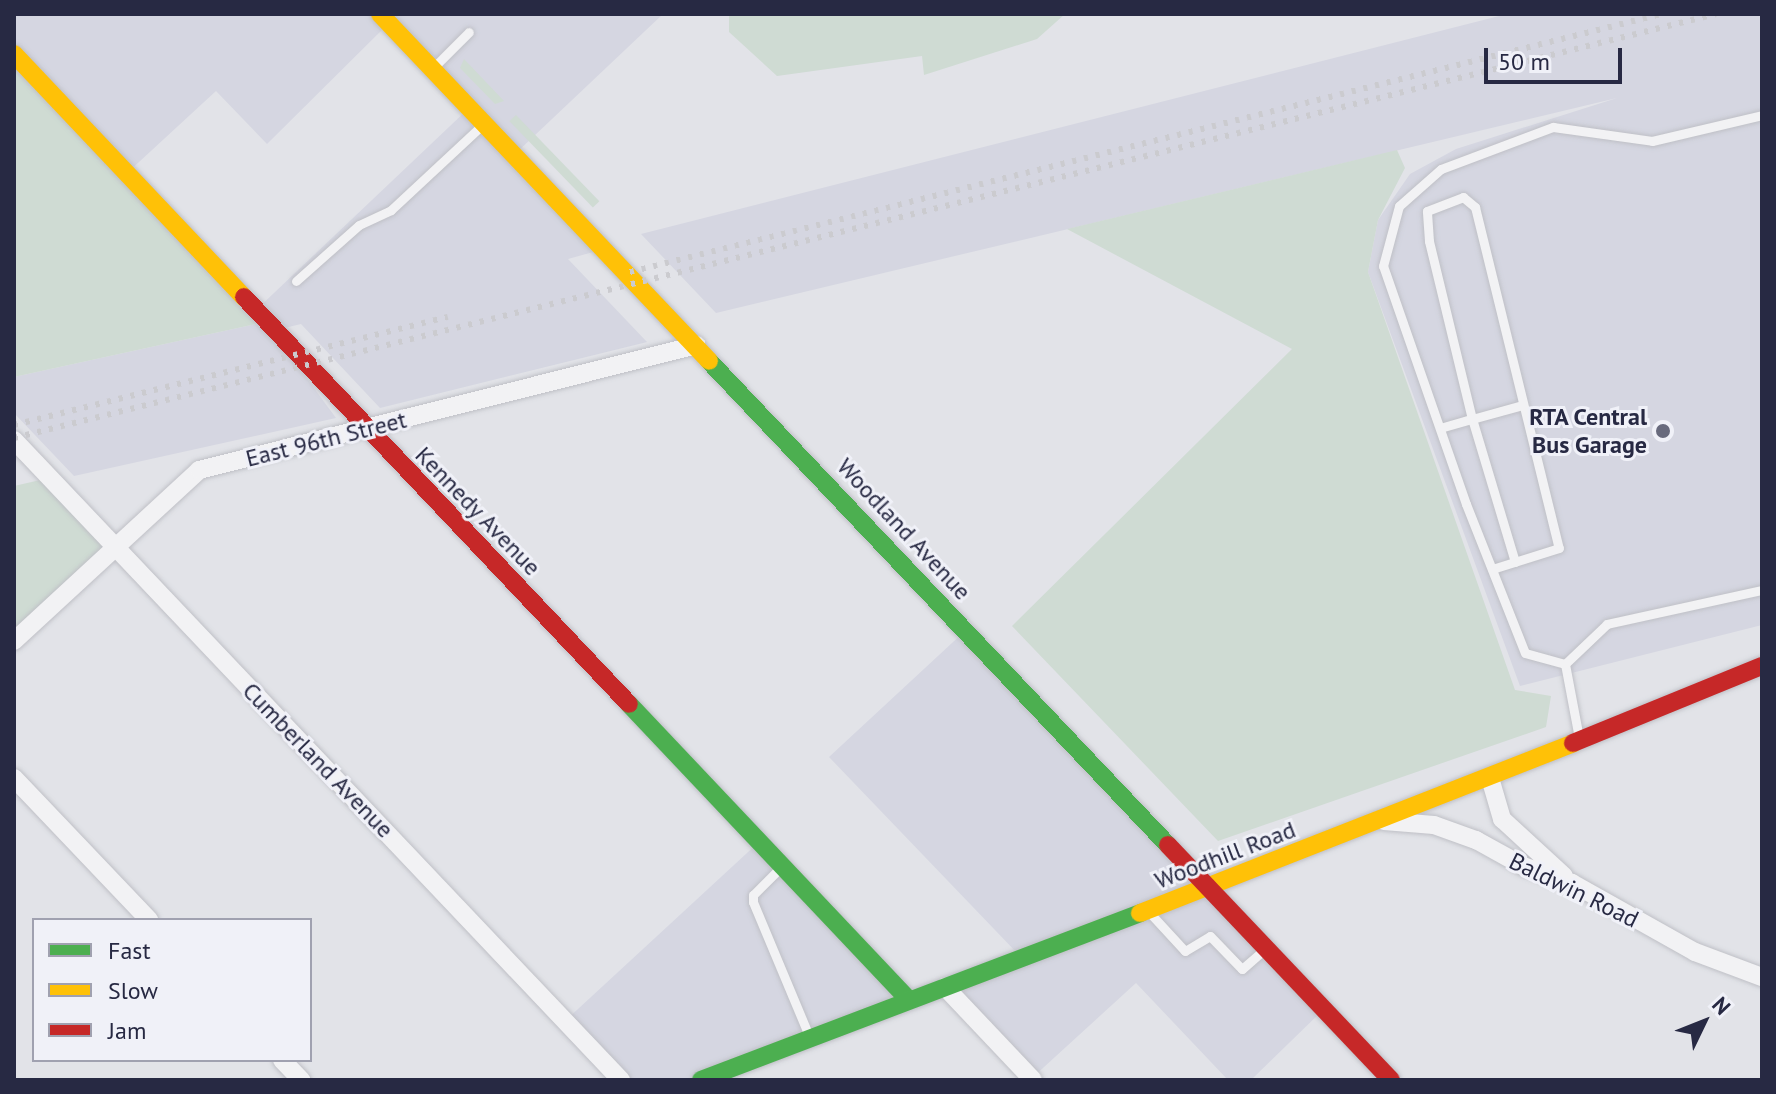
<!DOCTYPE html>
<style>
body{margin:0}
#map{position:relative;width:1776px;height:1094px;overflow:hidden;background:#e2e3e8;font-family:"PT Sans",sans-serif}
div>[style]{position:absolute}
.built>*{inset:0;background:#d5d6e1}
.green>*{inset:0;background:#cfdbd3;transform-origin:0 0}
.roads{filter:drop-shadow(0 0 2px #bfc0c6) drop-shadow(0 0 2px #bfc0c6)}
.lane>*{height:9px;margin:-4.5px;padding:0 4.5px;transform-origin:4.5px;border-radius:4.5px;background:#f2f2f4}
.street>*{height:18px;margin:-9px;padding:0 9px;transform-origin:9px;border-radius:9px;background:#f2f2f4}
.fast>*{height:18px;margin:-9px;padding:0 9px;transform-origin:9px;border-radius:9px;background:#4caf50}
.slow>*{height:18px;margin:-9px;padding:0 9px;transform-origin:9px;border-radius:9px;background:#ffc107}
.jam>*{height:18px;margin:-9px;padding:0 9px;transform-origin:9px;border-radius:9px;background:#c62828}
.rail>*{height:6px;margin-top:-3px;transform-origin:0;background:repeating-linear-gradient(90deg,#cbcbcf 0 4px,transparent 0 12px)}
.dots>*{width:22px;height:22px;translate:-50% -50%;box-sizing:border-box;border:4px solid #f0f1f8;border-radius:50%}
span{translate:-50% -50%;white-space:nowrap;text-align:center;line-height:1.15;-webkit-text-stroke:6px #f0f1f8;paint-order:stroke}
.poi-label{font-size:24px;color:#272943;font-weight:700}
.right{translate:-100% -50%;text-align:right}
.street-label{font-size:24px;color:#272943}
.frame{position:absolute;inset:0;border:16px solid #272943;pointer-events:none}
.legend{position:absolute;left:32px;top:918px;width:280px;height:144px;box-sizing:border-box;background:#f0f1f8;border:2px solid #a0a1b0;margin:0;padding:10px 14px;list-style:none;font-size:24px;color:#272943}
.legend li{display:flex;align-items:center;gap:16px;height:40px}
.legend b{width:40px;border:2px solid #a0a1b0}
.north{position:absolute;left:1664px;top:982px;width:80px;height:80px;-webkit-text-stroke:6px #f0f1f8;paint-order:stroke;rotate:47deg;font-size:22px;font-weight:700;line-height:32px;text-align:center;color:#272943}
.north::after{content:'';display:block;margin:auto;width:28px;height:36px;background:#272943;clip-path:polygon(50% 0,100% 100%,50% 72%,0 100%)}
.scale{position:absolute;left:1484px;top:48px;width:138px;height:36px;box-sizing:border-box;border:4px solid #272943;border-top:0;padding-left:10px;font-size:24px;line-height:28px;white-space:nowrap;color:#272943;-webkit-text-stroke:6px #f0f1f8;paint-order:stroke}
</style>
<div id="map">
<div class="built">
<i style="clip-path:polygon(14px 14px,663px 14px,515px 154px,604px 249px,568px 259px,647px 342px,380px 408px,301px 324px,272px 331px,336px 418px,74px 476px,14px 413px,14px 377px,265px 322px,255px 311px,469px 108px,389px 23px,267px 144px,216px 91px,126px 174px,14px 54px)"></i>
<i style="clip-path:polygon(1507px 14px,1762px 14px,1762px 625px,1520px 686px,1368px 272px,1378px 220px,1410px 174px,1456px 149px,1617px 98px,716px 313px,641px 234px)"></i>
<i style="clip-path:polygon(966px 630px,1324px 1009px,1251px 1080px,1228px 1080px,1136px 983px,1032px 1078px,945px 987px,1021px 957px,829px 757px)"></i>
<i style="clip-path:polygon(760px 841px,909px 1000px,701px 1080px,621px 1080px,565px 1021px)"></i>
</div>
<div class="green">
<i style="clip-path:polygon(729px 14px,1065px 14px,1037px 39px,924px 75px,922px 56px,777px 76px,729px 32px)"></i>
<i style="clip-path:polygon(14px 54px,265px 322px,14px 377px)"></i>
<i style="clip-path:polygon(464px 59px,504px 101px,495px 104px,460px 68px)"></i>
<i style="left:516px;top:115px;width:120px;height:9px;rotate:46deg"></i>
<i style="clip-path:polygon(1397px 150px,1405px 168px,1378px 220px,1368px 272px,1515px 690px,1551px 696px,1546px 727px,1218px 841px,1012px 626px,1292px 349px,1067px 229px)"></i>
<i style="clip-path:polygon(49px 478px,115px 547px,14px 641px,14px 486px)"></i>
</div>
<div class="roads">
<div class="lane">
<i style="left:432px;top:69px;width:52px;rotate:-45deg"></i>
<i style="left:296px;top:281px;width:84px;rotate:-41.6deg"></i>
<i style="left:359px;top:225px;width:35px;rotate:-25deg"></i>
<i style="left:391px;top:210px;width:125px;rotate:-43deg"></i>
<i style="left:1440px;top:428px;width:33px;rotate:-16deg"></i>
<i style="left:1472px;top:419px;width:183px;rotate:-103.6deg"></i>
<i style="left:1429px;top:241px;width:30px;rotate:-94deg"></i>
<i style="left:1427px;top:211px;width:39px;rotate:-21deg"></i>
<i style="left:1463px;top:197px;width:16px;rotate:40deg"></i>
<i style="left:1475px;top:207px;width:351px;rotate:76.2deg"></i>
<i style="left:1559px;top:548px;width:70px;rotate:162.6deg"></i>
<i style="left:1515px;top:562px;width:149px;rotate:-106.7deg"></i>
<i style="left:1472px;top:419px;width:53px;rotate:-15.4deg"></i>
<i style="left:1565px;top:664px;width:41px;rotate:-164.6deg"></i>
<i style="left:1525px;top:653px;width:160px;rotate:-111.6deg"></i>
<i style="left:1466px;top:504px;width:252px;rotate:-109.2deg"></i>
<i style="left:1383px;top:266px;width:62px;rotate:-75.1deg"></i>
<i style="left:1399px;top:206px;width:56px;rotate:-41.4deg"></i>
<i style="left:1441px;top:169px;width:120px;rotate:-20.6deg"></i>
<i style="left:1553px;top:127px;width:100px;rotate:8deg"></i>
<i style="left:1652px;top:141px;width:113px;rotate:-13.3deg"></i>
<i style="left:1565px;top:664px;width:58px;rotate:-43.6deg"></i>
<i style="left:1607px;top:624px;width:159px;rotate:-12.4deg"></i>
<i style="left:1565px;top:664px;width:75px;rotate:79.3deg"></i>
<i style="left:780px;top:868px;width:38px;rotate:135deg"></i>
<i style="left:753px;top:895px;width:7px;rotate:90deg"></i>
<i style="left:753px;top:902px;width:147px;rotate:67.3deg"></i>
<i style="left:1149px;top:912px;width:53px;rotate:47.3deg"></i>
<i style="left:1185px;top:951px;width:29px;rotate:-31deg"></i>
<i style="left:1210px;top:936px;width:46px;rotate:45.9deg"></i>
<i style="left:1242px;top:969px;width:29px;rotate:-41deg"></i>
</div>
<div class="street">
<i style="left:14px;top:440px;width:882px;rotate:46.52deg"></i>
<i style="left:14px;top:641px;width:252px;rotate:-42.7deg"></i>
<i style="left:199px;top:470px;width:513px;rotate:-14.09deg"></i>
<i style="left:14px;top:778px;width:196px;rotate:46.4deg"></i>
<i style="left:1490px;top:778px;width:43px;rotate:73.7deg"></i>
<i style="left:1502px;top:819px;width:84px;rotate:42.6deg"></i>
<i style="left:1384px;top:821px;width:50px;rotate:4.6deg"></i>
<i style="left:1434px;top:825px;width:45px;rotate:19.7deg"></i>
<i style="left:1476px;top:840px;width:54px;rotate:29deg"></i>
<i style="left:1523px;top:866px;width:52px;rotate:19.1deg"></i>
<i style="left:1572px;top:883px;width:141px;rotate:29.3deg"></i>
<i style="left:1695px;top:952px;width:72px;rotate:20.5deg"></i>
<i style="left:945px;top:987px;width:128px;rotate:46.6deg"></i>
<i style="left:282px;top:1060px;width:28px;rotate:46deg"></i>
</div>
<div class="fast">
<i style="left:709px;top:361px;width:667px;rotate:46.52deg"></i>
<i style="left:629px;top:704px;width:407px;rotate:46.6deg"></i>
<i style="left:701px;top:1080px;width:470px;rotate:-20.8deg"></i>
</div>
<div class="slow">
<i style="left:380px;top:14px;width:478px;rotate:46.5deg"></i>
<i style="left:14px;top:54px;width:335px;rotate:46.6deg"></i>
<i style="left:1140px;top:913px;width:465px;rotate:-21.4deg"></i>
</div>
<div class="jam">
<i style="left:244px;top:297px;width:560px;rotate:46.59deg"></i>
<i style="left:1573px;top:743px;width:204px;rotate:-22.2deg"></i>
<i style="left:1168px;top:845px;width:324px;rotate:46.5deg"></i>
</div>
</div>
<div class="rail">
<i style="left:630px;top:272px;width:1064px;rotate:-14.04deg"></i>
<i style="left:14px;top:425px;width:447px;rotate:-14deg"></i>
<i style="left:14px;top:438px;width:1754px;rotate:-13.99deg"></i>
</div>
<div class="dots">
<i style="left:1663px;top:431px;background:#686a7d"></i>
</div>
<div class="poi-label">
<span class="right" style="left:1647px;top:431px">RTA Central<br>Bus Garage</span>
</div>
<div class="street-label">
<span style="left:326px;top:439px;rotate:-14deg">East 96th Street</span>
<span style="left:478px;top:511px;rotate:46deg">Kennedy Avenue</span>
<span style="left:904px;top:529px;rotate:47deg">Woodland Avenue</span>
<span style="left:318px;top:760px;rotate:46deg">Cumberland Avenue</span>
<span style="left:1225px;top:855px;rotate:-21deg">Woodhill Road</span>
<span style="left:1574px;top:890px;rotate:26deg">Baldwin Road</span>
</div>
<div class="frame"></div>
<ul class="legend">
<li><b style="height:10px;background:#4caf50"></b>Fast</li>
<li><b style="height:10px;background:#ffc107"></b>Slow</li>
<li><b style="height:10px;background:#c62828"></b>Jam</li>
</ul>
<div class="north">N</div>
<div class="scale">50 m</div>
</div>
